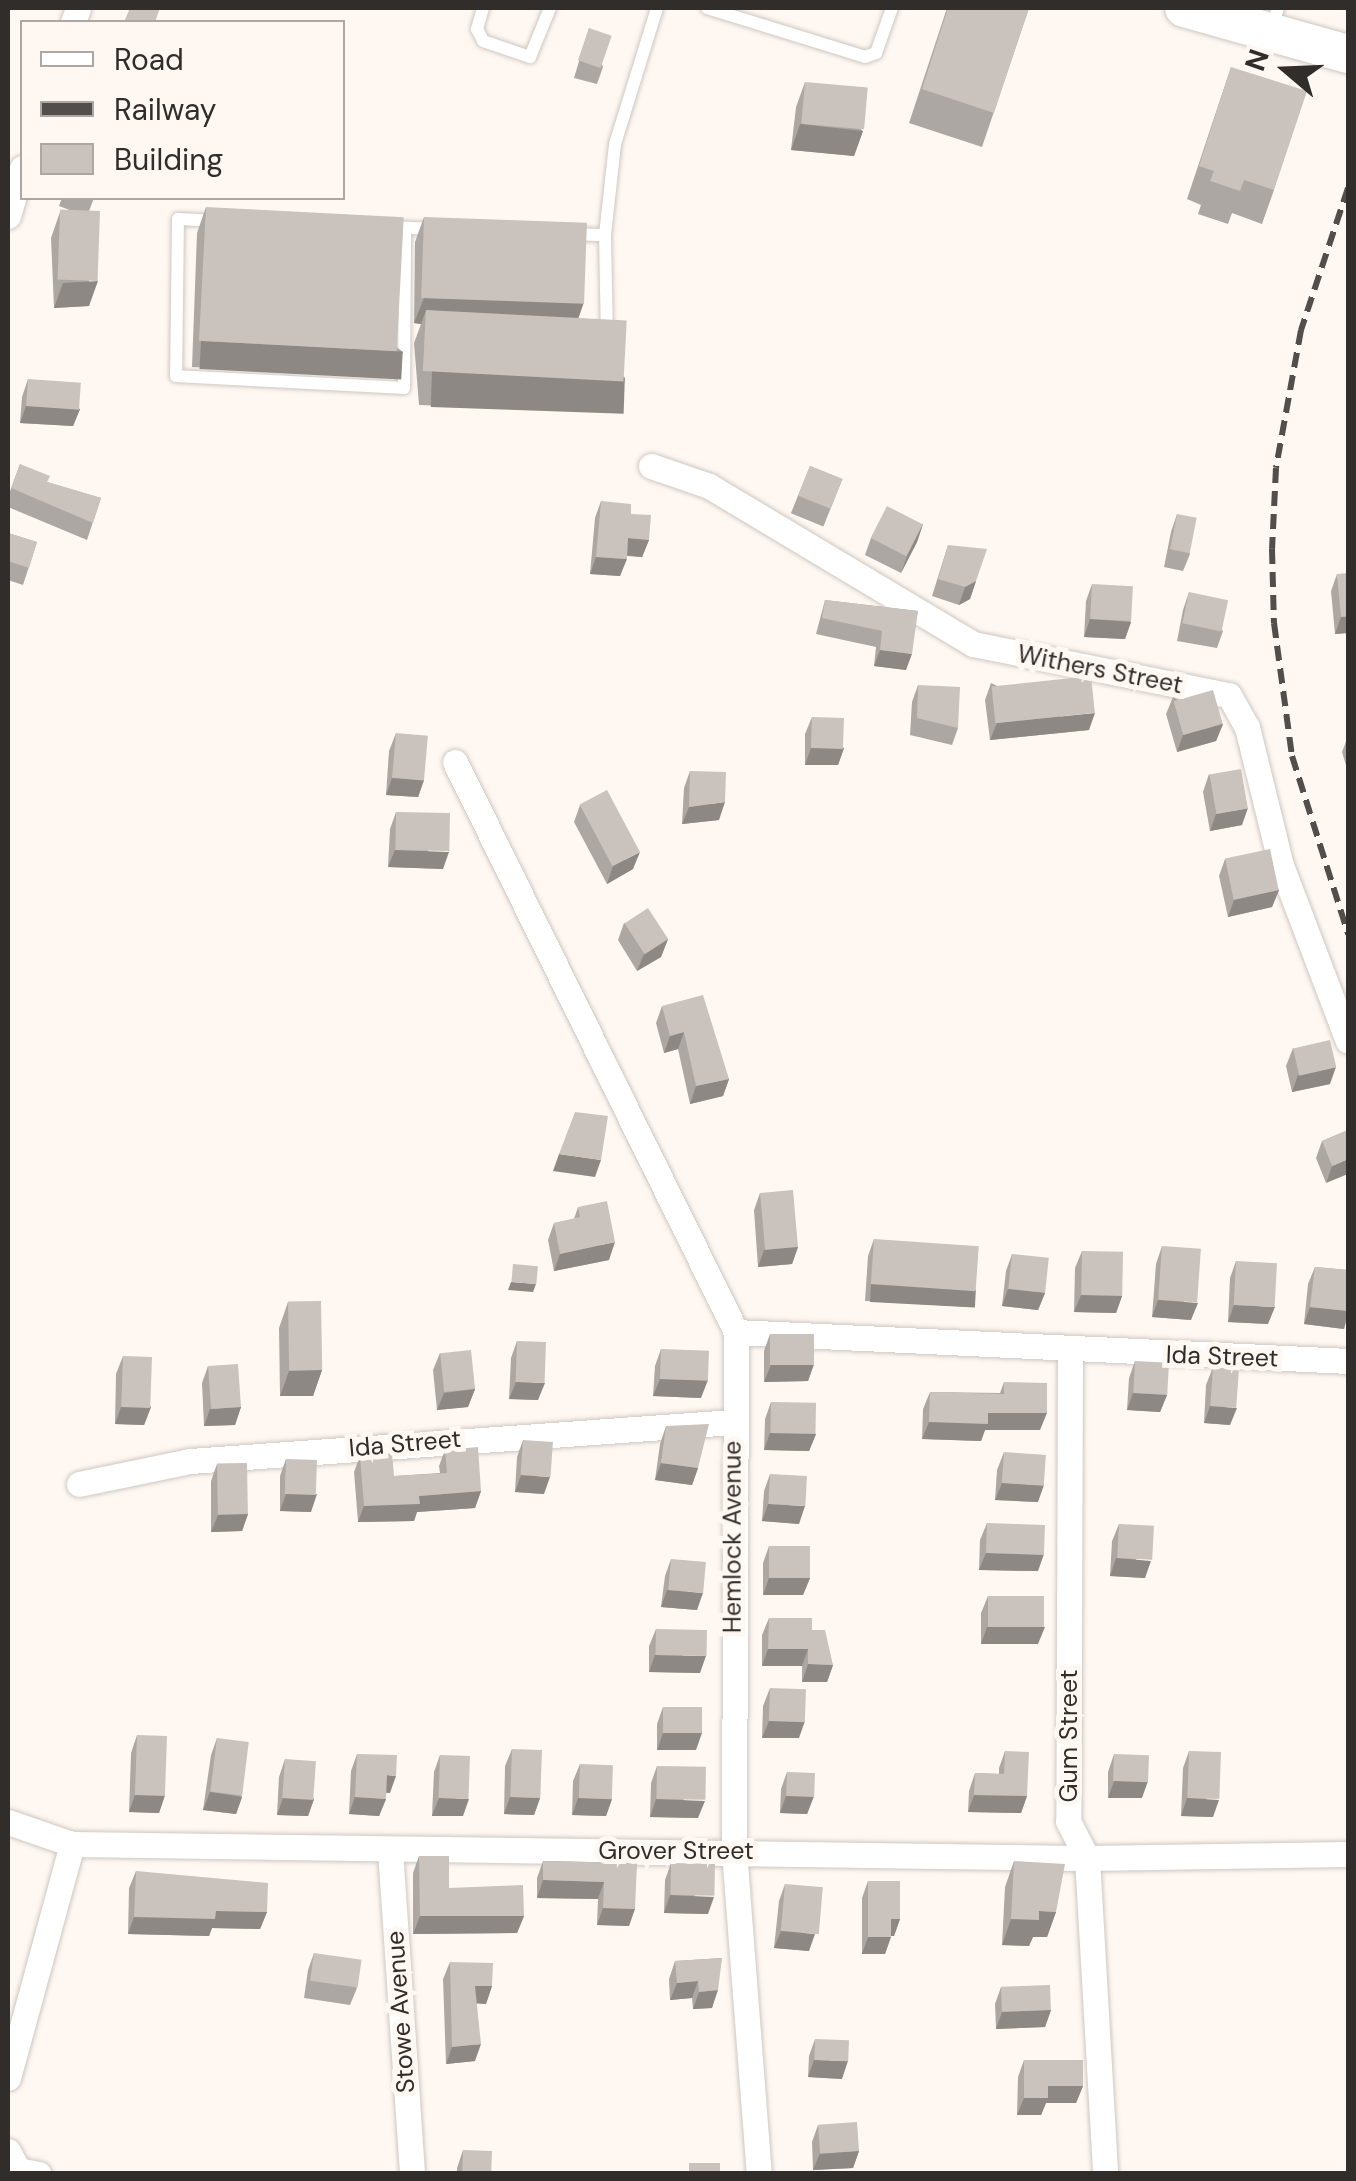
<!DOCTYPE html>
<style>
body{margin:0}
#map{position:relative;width:1356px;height:2181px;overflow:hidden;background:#fff8f2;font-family:"DM Sans",sans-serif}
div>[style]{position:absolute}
.roads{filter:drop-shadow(0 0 2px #cec7c2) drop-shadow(0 0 2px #cec7c2)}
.service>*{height:12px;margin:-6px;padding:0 6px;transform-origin:6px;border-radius:6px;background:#fff}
.minor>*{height:25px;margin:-12.5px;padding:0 12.5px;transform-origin:12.5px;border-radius:12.5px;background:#fff}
.primary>*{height:38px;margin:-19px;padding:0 19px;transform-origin:19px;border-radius:19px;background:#fff}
.rail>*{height:6px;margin-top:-3px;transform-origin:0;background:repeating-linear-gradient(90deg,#514e4b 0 15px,transparent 0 23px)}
.wall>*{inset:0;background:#ada7a3;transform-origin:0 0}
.shaded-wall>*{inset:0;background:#8d8884;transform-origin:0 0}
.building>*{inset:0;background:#c9c2bd;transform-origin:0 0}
span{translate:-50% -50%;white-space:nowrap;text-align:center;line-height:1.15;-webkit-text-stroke:10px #fff8f2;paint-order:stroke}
.street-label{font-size:25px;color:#302d2b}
.frame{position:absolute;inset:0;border:10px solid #302d2b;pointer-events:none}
.legend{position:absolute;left:20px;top:20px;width:325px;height:180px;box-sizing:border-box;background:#fff8f2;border:2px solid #aca7a2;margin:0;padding:12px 18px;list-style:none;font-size:30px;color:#302d2b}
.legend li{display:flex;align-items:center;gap:20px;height:50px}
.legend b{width:50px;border:2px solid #aca7a2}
.north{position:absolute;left:1236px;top:20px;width:100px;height:100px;-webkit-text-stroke:8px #fff8f2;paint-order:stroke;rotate:289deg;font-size:28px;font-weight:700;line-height:40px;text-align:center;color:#302d2b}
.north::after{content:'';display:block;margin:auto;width:35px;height:45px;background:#302d2b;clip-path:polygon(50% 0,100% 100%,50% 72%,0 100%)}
</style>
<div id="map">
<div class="roads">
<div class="service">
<i style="left:483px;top:8px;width:22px;rotate:106deg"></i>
<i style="left:477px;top:29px;width:13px;rotate:63deg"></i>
<i style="left:483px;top:41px;width:50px;rotate:18.8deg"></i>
<i style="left:530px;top:57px;width:53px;rotate:-67.8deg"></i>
<i style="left:707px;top:8px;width:165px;rotate:17.2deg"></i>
<i style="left:865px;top:57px;width:12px;rotate:-20deg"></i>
<i style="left:876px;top:53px;width:48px;rotate:-70.4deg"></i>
<i style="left:1271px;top:31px;width:24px;rotate:-73deg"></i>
<i style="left:217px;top:221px;width:39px;rotate:-177deg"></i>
<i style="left:178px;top:219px;width:157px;rotate:90.7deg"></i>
<i style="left:176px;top:376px;width:228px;rotate:3deg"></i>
<i style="left:404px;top:388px;width:160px;rotate:-89.6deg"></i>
<i style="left:387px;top:227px;width:50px;rotate:2.3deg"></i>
<i style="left:572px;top:234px;width:33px;rotate:2deg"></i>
<i style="left:605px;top:235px;width:92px;rotate:-83.7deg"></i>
<i style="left:615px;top:144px;width:142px;rotate:-72.8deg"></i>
<i style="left:605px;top:235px;width:101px;rotate:88.9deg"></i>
</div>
<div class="minor">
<i style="left:73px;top:22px;width:15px;rotate:-70deg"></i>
<i style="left:8px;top:216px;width:50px;rotate:-73.7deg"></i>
<i style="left:651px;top:466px;width:61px;rotate:19deg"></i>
<i style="left:709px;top:486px;width:308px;rotate:30.9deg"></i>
<i style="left:973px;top:644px;width:261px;rotate:11.3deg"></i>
<i style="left:1229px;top:695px;width:37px;rotate:61deg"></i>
<i style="left:1247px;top:727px;width:142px;rotate:76.2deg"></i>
<i style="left:1281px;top:865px;width:188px;rotate:69.2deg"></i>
<i style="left:455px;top:762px;width:636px;rotate:63.76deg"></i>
<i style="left:736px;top:1332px;width:519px;rotate:90.22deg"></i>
<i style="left:734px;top:1851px;width:324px;rotate:85.6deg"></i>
<i style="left:736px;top:1332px;width:613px;rotate:2.71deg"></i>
<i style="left:1070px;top:1353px;width:468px;rotate:90.2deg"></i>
<i style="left:1068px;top:1821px;width:42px;rotate:62.8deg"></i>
<i style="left:1087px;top:1858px;width:317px;rotate:86.7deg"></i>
<i style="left:79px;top:1484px;width:113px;rotate:-11.7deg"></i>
<i style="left:190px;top:1461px;width:544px;rotate:-4.11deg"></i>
<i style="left:8px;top:1822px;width:68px;rotate:19deg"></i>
<i style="left:72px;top:1844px;width:1015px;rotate:0.79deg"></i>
<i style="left:1087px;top:1858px;width:261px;rotate:-0.9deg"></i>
<i style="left:390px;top:1850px;width:325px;rotate:86.1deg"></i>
<i style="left:8px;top:2078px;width:243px;rotate:-74.7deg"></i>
<i style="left:8px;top:2151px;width:21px;rotate:62deg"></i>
<i style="left:18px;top:2170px;width:21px;rotate:11deg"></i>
</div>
<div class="primary">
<i style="left:1184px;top:8px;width:170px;rotate:15.7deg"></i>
</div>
</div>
<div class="rail">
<i style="left:1348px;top:188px;width:150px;rotate:108.3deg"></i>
<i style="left:1301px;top:330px;width:140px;rotate:100.3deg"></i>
<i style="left:1276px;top:468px;width:81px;rotate:92.8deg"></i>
<i style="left:1272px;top:549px;width:74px;rotate:88.5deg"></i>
<i style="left:1274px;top:623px;width:134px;rotate:82.3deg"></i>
<i style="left:1292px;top:756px;width:187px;rotate:72.5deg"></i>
</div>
<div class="wall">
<i style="clip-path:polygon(947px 8px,1029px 8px,982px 147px,909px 123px)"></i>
<i style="clip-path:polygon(589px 28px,603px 67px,597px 84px,574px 78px)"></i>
<i style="clip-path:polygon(1231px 67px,1274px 190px,1262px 224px,1232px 213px,1228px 224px,1198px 214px,1201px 205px,1187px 199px)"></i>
<i style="clip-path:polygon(805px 82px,863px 131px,854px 156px,791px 150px,796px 107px)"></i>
<i style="clip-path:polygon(62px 198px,94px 198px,89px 211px,89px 306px,54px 308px,51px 238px,60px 212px,75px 212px,59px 206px)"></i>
<i style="clip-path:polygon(206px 207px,403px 352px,394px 377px,192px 367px,197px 233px)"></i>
<i style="clip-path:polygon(424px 217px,584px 302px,578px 318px,625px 378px,613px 412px,419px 405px,414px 343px,421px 324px,414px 323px,415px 242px)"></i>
<i style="clip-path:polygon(28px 379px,80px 409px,73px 426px,20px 423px,22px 397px)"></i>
<i style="clip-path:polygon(20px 464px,47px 482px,101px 498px,87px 540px,8px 507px,8px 497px)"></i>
<i style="left:810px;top:466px;width:35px;height:51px;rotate:22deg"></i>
<i style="clip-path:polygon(601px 501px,631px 514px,649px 540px,642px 557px,627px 556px,620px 576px,590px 574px,595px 518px)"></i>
<i style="clip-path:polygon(1177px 514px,1190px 554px,1183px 571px,1164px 567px,1171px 532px)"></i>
<i style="clip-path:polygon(923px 524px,917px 542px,901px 573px,865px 555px,871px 538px)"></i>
<i style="clip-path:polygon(8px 533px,37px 542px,23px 585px,8px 580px)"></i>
<i style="clip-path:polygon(948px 545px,976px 581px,970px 599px,959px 605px,932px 596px)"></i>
<i style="clip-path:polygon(1337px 574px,1348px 633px,1335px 634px,1331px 591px)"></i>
<i style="clip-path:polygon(1092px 584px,1131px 622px,1125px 639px,1084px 637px,1086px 601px)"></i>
<i style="clip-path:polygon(1189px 592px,1223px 631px,1217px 648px,1177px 641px,1183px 610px)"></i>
<i style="clip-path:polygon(825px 600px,918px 611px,906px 670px,874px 666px,876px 647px,816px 634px)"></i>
<i style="clip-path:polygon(991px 683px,1089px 730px,990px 740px,985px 700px)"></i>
<i style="clip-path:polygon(918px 685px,958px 728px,952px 745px,910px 735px,912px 702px)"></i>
<i style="clip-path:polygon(1173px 697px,1223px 724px,1216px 741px,1177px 752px,1166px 714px)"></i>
<i style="clip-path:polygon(812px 717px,844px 748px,838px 765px,805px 765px,805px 734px)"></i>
<i style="clip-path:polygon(396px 733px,424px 780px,418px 797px,386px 795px,389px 751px)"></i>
<i style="clip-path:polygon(1348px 736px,1348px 772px,1342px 752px)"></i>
<i style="clip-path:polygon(690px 771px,719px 820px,682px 824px,684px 788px)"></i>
<i style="clip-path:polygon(1209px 774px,1242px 825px,1210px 831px,1203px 792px)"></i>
<i style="clip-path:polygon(580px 805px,633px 869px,607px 884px,574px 822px)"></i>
<i style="clip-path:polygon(396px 812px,443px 869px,388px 867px,390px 829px)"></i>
<i style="clip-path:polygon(1225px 859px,1279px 890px,1272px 907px,1228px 917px,1219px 876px)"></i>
<i style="clip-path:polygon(624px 923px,668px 939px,661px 957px,637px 971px,618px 940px)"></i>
<i style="clip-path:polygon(662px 1006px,729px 1079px,723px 1096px,690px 1104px,678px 1049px,664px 1053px,656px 1023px)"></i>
<i style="clip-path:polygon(1293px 1048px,1330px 1084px,1292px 1092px,1286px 1066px)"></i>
<i style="clip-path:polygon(1348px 1130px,1326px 1183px,1316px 1158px,1322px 1141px)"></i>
<i style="clip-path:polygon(760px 1193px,798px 1247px,792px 1264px,758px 1267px,754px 1210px)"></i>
<i style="clip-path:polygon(578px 1207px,609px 1260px,554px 1271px,548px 1240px,554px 1223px,574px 1219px)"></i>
<i style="clip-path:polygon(874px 1239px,976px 1290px,970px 1307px,865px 1301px,868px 1256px)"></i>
<i style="clip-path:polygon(1162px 1246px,1191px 1320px,1152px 1317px,1156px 1264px)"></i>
<i style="clip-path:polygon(1082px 1251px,1122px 1296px,1116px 1313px,1074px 1312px,1075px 1268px)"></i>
<i style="clip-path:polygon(1012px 1254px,1045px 1293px,1038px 1310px,1002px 1306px,1006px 1271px)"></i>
<i style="clip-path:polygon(1236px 1261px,1268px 1324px,1228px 1322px,1230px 1278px)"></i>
<i style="clip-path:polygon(1315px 1267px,1348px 1270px,1348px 1315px,1344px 1329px,1304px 1324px,1308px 1284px)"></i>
<i style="clip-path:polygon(288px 1302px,322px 1370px,313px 1396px,280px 1396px,279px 1328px)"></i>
<i style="clip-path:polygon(770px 1334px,814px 1364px,808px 1381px,764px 1382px,764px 1351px)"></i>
<i style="clip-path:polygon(517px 1341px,538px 1400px,509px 1399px,511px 1358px)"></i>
<i style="clip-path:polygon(661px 1349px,701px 1398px,653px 1396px,655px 1366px)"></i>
<i style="clip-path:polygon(440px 1353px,475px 1389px,468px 1407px,437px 1410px,433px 1370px)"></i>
<i style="clip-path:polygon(123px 1356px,151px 1407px,144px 1425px,115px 1424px,116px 1374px)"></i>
<i style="clip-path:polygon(1135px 1361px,1167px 1395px,1160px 1412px,1127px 1410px,1129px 1378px)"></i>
<i style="clip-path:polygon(208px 1366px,241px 1407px,235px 1425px,204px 1426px,202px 1383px)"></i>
<i style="clip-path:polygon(1213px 1367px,1230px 1425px,1204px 1423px,1206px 1385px)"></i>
<i style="clip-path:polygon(1004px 1382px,1040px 1430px,985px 1430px,981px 1441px,922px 1439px,923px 1409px,930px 1392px,1000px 1393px)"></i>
<i style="clip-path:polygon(771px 1402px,816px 1434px,809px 1451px,764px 1450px,765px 1419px)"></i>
<i style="clip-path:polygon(666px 1426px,698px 1468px,692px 1485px,655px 1480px,660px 1444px)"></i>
<i style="clip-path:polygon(523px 1440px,544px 1494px,515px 1492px,517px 1457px)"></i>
<i style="clip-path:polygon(445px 1450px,481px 1491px,475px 1508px,417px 1512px,414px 1521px,358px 1522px,354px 1472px,360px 1456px,394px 1476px,440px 1473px,439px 1466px)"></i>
<i style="clip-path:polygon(1004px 1452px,1038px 1502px,995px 1500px,997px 1470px)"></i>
<i style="clip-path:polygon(286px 1459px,311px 1512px,280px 1511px,280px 1476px)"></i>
<i style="clip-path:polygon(217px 1464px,248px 1514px,242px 1531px,211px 1532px,211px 1481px)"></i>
<i style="clip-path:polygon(770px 1474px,799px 1524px,762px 1521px,764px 1491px)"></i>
<i style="clip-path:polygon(987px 1523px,1038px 1571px,979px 1570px,980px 1540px)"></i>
<i style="clip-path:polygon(1119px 1524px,1145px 1578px,1110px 1576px,1112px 1541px)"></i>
<i style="clip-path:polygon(769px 1546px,810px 1578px,803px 1595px,763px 1595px,763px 1563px)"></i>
<i style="clip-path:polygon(671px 1559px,697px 1610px,661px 1607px,665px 1576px)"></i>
<i style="clip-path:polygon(988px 1596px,1038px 1644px,981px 1644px,981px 1613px)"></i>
<i style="clip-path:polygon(769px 1618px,812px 1630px,833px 1665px,827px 1682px,802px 1682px,802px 1666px,762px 1666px,762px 1635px)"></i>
<i style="clip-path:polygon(656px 1629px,700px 1673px,649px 1672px,649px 1646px)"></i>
<i style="clip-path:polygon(770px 1688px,799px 1738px,762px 1738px,763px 1706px)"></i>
<i style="clip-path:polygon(663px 1707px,696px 1750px,657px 1750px,657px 1724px)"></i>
<i style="clip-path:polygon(137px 1735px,165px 1795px,159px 1813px,129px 1812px,131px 1753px)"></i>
<i style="clip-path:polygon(217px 1738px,242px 1797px,236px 1814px,203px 1810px,211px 1755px)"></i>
<i style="clip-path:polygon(512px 1749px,540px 1798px,534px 1815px,504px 1814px,505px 1766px)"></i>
<i style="clip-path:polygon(1005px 1751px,1027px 1796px,1021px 1813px,968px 1812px,969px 1791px,975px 1773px,999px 1774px,999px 1768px)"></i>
<i style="clip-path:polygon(1189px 1751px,1213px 1817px,1181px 1816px,1183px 1768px)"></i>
<i style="clip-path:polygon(357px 1754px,390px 1793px,386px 1793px,386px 1799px,379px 1816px,349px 1814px,351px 1771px)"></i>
<i style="clip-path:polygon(1114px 1754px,1142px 1798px,1108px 1798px,1108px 1772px)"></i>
<i style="clip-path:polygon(440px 1755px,463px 1816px,432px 1816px,434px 1772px)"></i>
<i style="clip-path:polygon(285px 1759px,314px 1799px,308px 1816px,277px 1815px,279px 1777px)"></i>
<i style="clip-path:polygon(580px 1764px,612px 1799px,606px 1816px,572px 1815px,573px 1781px)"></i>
<i style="clip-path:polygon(657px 1766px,698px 1818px,650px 1817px,651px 1783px)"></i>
<i style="clip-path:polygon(787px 1772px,814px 1796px,807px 1814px,780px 1813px,781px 1789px)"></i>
<i style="clip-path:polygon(419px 1856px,449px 1888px,524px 1916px,517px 1933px,413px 1934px,413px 1873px)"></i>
<i style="clip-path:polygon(543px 1861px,637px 1863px,629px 1926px,597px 1925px,598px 1899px,537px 1898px,537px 1878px)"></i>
<i style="clip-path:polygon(1014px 1861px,1056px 1912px,1047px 1937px,1033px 1937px,1029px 1946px,1002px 1945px,1005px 1887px)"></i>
<i style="clip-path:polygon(671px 1863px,708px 1914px,664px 1913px,665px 1880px)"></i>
<i style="clip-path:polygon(136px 1871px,267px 1912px,260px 1929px,212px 1928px,209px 1936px,128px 1934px,129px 1888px)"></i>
<i style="clip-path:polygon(868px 1881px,900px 1919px,894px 1936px,891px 1936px,885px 1954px,862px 1954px,862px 1898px)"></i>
<i style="clip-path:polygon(785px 1884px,809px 1951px,774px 1948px,779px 1901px)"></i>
<i style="clip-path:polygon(314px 1953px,357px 1988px,350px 2005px,304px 1998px,308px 1970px)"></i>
<i style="clip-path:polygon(722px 1958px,712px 2008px,693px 2009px,692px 1998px,670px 2000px,669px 1979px,675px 1961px)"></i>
<i style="clip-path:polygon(450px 1962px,492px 1986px,486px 2004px,477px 2003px,475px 2061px,446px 2064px,443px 1979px)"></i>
<i style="clip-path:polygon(1001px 1987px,1051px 2010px,1045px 2027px,996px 2029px,995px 2004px)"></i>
<i style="clip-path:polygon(815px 2039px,842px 2079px,808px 2077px,809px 2056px)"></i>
<i style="clip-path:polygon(1024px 2060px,1083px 2086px,1076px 2103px,1046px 2103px,1041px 2115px,1017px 2115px,1018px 2077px)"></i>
<i style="clip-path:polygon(818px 2125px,859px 2151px,853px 2168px,813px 2170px,812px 2142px)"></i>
<i style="clip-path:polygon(463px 2150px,491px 2174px,457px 2174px,457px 2168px)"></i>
</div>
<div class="shaded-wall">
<i style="clip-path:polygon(800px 124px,863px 131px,854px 156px,791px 150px)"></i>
<i style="clip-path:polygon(98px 281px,89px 306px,54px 308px,63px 283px)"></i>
<i style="clip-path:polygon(424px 298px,584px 302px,575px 328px,426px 310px,421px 324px,414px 323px)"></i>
<i style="left:201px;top:341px;width:202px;height:28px;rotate:3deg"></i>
<i style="left:432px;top:371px;width:193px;height:36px;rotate:2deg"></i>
<i style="clip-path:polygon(26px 406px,80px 409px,73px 426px,20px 423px)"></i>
<i style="clip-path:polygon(923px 524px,917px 542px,901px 573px,907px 556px)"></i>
<i style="clip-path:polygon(628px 538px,649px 540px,642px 557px,622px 555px)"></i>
<i style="clip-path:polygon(596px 557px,627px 559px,620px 576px,590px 574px)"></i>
<i style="clip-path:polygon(976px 581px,970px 599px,959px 605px,965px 587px)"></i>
<i style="clip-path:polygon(1348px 616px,1348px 633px,1335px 634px,1341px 617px)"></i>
<i style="clip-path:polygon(1090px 619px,1131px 622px,1125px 639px,1084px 637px)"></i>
<i style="clip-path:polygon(880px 650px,912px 654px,906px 670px,874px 666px)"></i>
<i style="clip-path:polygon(1095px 713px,1089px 730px,990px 740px,997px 723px)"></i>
<i style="clip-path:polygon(1223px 724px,1216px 741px,1177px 752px,1183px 735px)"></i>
<i style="clip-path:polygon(811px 748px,844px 748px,838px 765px,805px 765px)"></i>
<i style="clip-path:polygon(392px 778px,424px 780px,418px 797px,386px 795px)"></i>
<i style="clip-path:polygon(725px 802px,719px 820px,682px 824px,689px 807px)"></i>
<i style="clip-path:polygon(1248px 808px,1242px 825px,1210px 831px,1216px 814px)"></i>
<i style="clip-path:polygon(395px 850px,449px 852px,443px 869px,388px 867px)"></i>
<i style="clip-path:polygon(640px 852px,633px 869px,607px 884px,613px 866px)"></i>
<i style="clip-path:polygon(1279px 890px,1272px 907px,1228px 917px,1234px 900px)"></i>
<i style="clip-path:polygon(668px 939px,661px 957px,637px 971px,644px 954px)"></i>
<i style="clip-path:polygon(684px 1032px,678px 1049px,664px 1053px,670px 1036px)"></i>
<i style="clip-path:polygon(1336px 1067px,1330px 1084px,1292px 1092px,1298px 1075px)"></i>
<i style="clip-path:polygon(729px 1079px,723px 1096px,690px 1104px,696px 1086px)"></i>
<i style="clip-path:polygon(559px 1154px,601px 1160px,595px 1177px,553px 1171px)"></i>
<i style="clip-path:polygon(1348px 1159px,1348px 1174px,1326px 1183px,1332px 1166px)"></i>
<i style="clip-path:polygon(615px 1242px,609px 1260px,554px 1271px,560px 1254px)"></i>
<i style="clip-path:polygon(798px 1247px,792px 1264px,758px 1267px,764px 1250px)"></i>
<i style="clip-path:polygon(511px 1282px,536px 1284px,533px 1292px,508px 1290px)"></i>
<i style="left:871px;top:1284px;width:105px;height:18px;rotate:3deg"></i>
<i style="clip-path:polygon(1008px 1289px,1045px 1293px,1038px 1310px,1002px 1306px)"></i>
<i style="clip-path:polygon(1081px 1295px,1122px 1296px,1116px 1313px,1074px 1312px)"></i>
<i style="clip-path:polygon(1158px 1300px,1198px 1303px,1191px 1320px,1152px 1317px)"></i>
<i style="clip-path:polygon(1234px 1305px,1275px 1307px,1268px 1324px,1228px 1322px)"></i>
<i style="clip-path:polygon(1310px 1307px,1348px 1311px,1344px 1329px,1304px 1324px)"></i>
<i style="clip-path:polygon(814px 1364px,808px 1381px,764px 1382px,771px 1365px)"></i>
<i style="clip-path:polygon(322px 1370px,313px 1396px,280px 1396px,289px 1371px)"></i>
<i style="clip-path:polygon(660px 1379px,708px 1380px,701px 1398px,653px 1396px)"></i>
<i style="clip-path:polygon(516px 1382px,545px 1383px,538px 1400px,509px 1399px)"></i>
<i style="clip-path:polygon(475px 1389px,468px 1407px,437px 1410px,444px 1393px)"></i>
<i style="clip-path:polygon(1133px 1393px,1167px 1395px,1160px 1412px,1127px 1410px)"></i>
<i style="clip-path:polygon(1210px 1406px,1237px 1408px,1230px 1425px,1204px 1423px)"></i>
<i style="clip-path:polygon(121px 1407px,151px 1407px,144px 1425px,115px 1424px)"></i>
<i style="clip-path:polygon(241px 1407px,235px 1425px,204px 1426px,210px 1409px)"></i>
<i style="clip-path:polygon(988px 1413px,1047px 1413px,1040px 1430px,985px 1430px,981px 1441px,922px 1439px,929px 1422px)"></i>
<i style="clip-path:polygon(770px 1433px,816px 1434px,809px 1451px,764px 1450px)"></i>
<i style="clip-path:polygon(661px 1463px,698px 1468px,692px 1485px,655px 1480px)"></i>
<i style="clip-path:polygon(521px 1475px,550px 1477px,544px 1494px,515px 1492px)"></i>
<i style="clip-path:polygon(1002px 1483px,1044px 1485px,1038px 1502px,995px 1500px)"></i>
<i style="clip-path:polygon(481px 1491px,475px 1508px,417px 1512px,414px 1521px,358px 1522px,364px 1506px,419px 1496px)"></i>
<i style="clip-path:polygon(286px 1494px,317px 1494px,311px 1512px,280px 1511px)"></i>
<i style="clip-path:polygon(768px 1504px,805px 1506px,799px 1524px,762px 1521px)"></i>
<i style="clip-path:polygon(248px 1514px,242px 1531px,211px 1532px,218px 1515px)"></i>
<i style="clip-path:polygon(986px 1553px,1044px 1554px,1038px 1571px,979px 1570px)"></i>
<i style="clip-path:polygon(1116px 1558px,1151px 1561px,1145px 1578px,1110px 1576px)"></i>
<i style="clip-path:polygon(769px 1578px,810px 1578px,803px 1595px,763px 1595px)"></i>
<i style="clip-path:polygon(667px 1590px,703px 1593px,697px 1610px,661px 1607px)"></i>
<i style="clip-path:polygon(987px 1627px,1045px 1627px,1038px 1644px,981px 1644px)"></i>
<i style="clip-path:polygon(768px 1649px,808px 1649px,802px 1666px,762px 1666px)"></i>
<i style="clip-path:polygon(655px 1655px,706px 1656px,700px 1673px,649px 1672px)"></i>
<i style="clip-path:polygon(808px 1664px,833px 1665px,827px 1682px,802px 1682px)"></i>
<i style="clip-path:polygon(769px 1721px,805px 1721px,799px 1738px,762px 1738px)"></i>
<i style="clip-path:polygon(663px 1733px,702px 1733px,696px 1750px,657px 1750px)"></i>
<i style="clip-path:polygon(387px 1775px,396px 1776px,390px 1793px,380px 1792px)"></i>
<i style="clip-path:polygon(1114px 1781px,1148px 1781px,1142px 1798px,1108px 1798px)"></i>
<i style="clip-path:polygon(210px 1792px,242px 1797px,236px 1814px,203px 1810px)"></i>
<i style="clip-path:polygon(135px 1795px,165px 1795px,159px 1813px,129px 1812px)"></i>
<i style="clip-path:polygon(974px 1795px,1027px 1796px,1021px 1813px,968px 1812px)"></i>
<i style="clip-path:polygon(786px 1796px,814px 1796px,807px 1814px,780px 1813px)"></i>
<i style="clip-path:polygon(355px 1797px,386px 1799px,379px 1816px,349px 1814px)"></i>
<i style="clip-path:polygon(510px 1797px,540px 1798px,534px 1815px,504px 1814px)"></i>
<i style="clip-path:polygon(283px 1798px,314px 1799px,308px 1816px,277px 1815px)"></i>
<i style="clip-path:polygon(439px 1798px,469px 1799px,463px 1816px,432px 1816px)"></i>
<i style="clip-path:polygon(578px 1798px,612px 1799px,606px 1816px,572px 1815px)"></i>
<i style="clip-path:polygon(1187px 1798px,1219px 1800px,1213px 1817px,1181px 1816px)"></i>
<i style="clip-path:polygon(656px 1799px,705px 1801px,698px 1818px,650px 1817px)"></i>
<i style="clip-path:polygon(543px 1880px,604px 1882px,598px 1899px,537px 1898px)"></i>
<i style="clip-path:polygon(670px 1895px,714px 1897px,708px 1914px,664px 1913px)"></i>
<i style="clip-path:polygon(603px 1908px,635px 1909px,629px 1926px,597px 1925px)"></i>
<i style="clip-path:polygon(216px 1911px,267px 1912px,260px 1929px,212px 1928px,209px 1936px,128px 1934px,134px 1917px)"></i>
<i style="clip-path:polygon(1039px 1911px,1056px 1912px,1047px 1937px,1033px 1937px,1029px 1946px,1002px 1945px,1011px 1919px)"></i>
<i style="clip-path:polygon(420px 1916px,524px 1916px,517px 1933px,413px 1934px)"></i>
<i style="clip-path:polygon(891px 1919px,900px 1919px,894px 1936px,885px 1936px)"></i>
<i style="clip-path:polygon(781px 1931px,815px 1934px,809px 1951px,774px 1948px)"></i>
<i style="clip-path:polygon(868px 1937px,891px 1937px,885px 1954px,862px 1954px)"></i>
<i style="clip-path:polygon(698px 1981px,692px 1998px,670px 2000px,677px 1983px)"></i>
<i style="clip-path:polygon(475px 1986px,492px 1986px,486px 2004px,469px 2003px)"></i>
<i style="clip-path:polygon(718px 1990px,712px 2008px,693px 2009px,699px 1992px)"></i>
<i style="clip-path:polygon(1051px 2010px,1045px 2027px,996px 2029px,1002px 2012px)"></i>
<i style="clip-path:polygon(481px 2044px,475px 2061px,446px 2064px,452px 2047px)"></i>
<i style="clip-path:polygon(814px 2060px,848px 2061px,842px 2079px,808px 2077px)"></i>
<i style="clip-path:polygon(1048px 2086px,1083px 2086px,1076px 2103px,1046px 2103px,1041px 2115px,1017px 2115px,1024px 2098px)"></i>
<i style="clip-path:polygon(859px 2151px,853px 2168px,813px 2170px,820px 2153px)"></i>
</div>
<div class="building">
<i style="clip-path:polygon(130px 8px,160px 8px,155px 22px,157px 22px,124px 22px)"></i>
<i style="clip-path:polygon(948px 8px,1029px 8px,994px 113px,922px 89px)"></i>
<i style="left:589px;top:28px;width:24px;height:34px;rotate:19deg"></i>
<i style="clip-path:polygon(1231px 67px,1307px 91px,1274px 190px,1244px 180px,1240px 191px,1210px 181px,1214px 171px,1199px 166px)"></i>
<i style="left:805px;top:82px;width:63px;height:42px;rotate:5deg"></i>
<i style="left:206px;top:207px;width:198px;height:134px;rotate:3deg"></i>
<i style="left:100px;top:211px;width:70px;height:40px;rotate:92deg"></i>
<i style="left:424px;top:217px;width:163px;height:81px;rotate:2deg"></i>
<i style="left:426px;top:310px;width:201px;height:61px;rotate:3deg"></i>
<i style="left:28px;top:379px;width:53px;height:27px;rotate:4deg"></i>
<i style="clip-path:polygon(20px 464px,50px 476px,47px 482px,101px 498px,93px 523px,11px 488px)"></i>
<i style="left:810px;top:466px;width:35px;height:32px;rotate:22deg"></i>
<i style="clip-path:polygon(601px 501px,631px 504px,631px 514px,651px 515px,649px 540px,628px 538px,627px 559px,596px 557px)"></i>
<i style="left:887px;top:506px;width:40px;height:36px;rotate:27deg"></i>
<i style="left:1177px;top:514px;width:20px;height:36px;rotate:11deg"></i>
<i style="clip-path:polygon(8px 533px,37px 542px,29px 568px,8px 561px)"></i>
<i style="clip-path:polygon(948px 545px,987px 549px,976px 581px,965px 587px,938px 579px)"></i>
<i style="clip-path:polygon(1348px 573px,1348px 616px,1341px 617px,1337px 574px)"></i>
<i style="left:1092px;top:584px;width:41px;height:35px;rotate:3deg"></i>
<i style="left:1189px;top:592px;width:40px;height:32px;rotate:12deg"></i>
<i style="clip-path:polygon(825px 600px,918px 611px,912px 654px,880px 650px,882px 631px,822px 618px)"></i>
<i style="left:1091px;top:676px;width:37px;height:100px;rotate:84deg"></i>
<i style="clip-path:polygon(918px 685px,960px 687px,958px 728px,917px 718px)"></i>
<i style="left:1213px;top:690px;width:35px;height:41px;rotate:74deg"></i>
<i style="left:812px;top:717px;width:32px;height:31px;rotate:2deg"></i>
<i style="left:396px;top:733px;width:32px;height:45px;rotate:5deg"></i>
<i style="left:1241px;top:769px;width:40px;height:32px;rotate:80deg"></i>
<i style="clip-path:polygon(690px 771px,726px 772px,725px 802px,689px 807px)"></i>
<i style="left:607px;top:790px;width:70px;height:31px;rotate:62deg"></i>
<i style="left:396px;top:812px;width:54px;height:38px;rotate:1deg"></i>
<i style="left:1270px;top:849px;width:42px;height:46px;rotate:78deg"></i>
<i style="left:648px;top:908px;width:37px;height:28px;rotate:57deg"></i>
<i style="clip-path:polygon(703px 995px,729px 1079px,696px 1086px,684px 1032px,670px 1036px,662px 1006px)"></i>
<i style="left:1330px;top:1040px;width:28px;height:38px;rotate:77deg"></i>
<i style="clip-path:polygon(575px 1112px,608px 1116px,601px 1160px,559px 1154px)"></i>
<i style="clip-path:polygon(1348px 1130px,1348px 1159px,1332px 1166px,1322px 1141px)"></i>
<i style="left:793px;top:1190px;width:57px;height:33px;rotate:85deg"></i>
<i style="clip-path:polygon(607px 1201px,615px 1242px,560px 1254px,554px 1223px,580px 1217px,578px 1207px)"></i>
<i style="left:874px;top:1239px;width:105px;height:45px;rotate:4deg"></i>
<i style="left:1162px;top:1246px;width:39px;height:54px;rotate:4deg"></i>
<i style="left:1082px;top:1251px;width:41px;height:44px;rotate:1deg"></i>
<i style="left:1012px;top:1254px;width:37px;height:35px;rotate:6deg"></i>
<i style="left:1236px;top:1261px;width:41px;height:44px;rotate:3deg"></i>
<i style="left:513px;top:1264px;width:25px;height:18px;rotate:5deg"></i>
<i style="clip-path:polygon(1315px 1267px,1348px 1270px,1348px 1311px,1310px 1307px)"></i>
<i style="left:321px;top:1301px;width:69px;height:33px;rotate:89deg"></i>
<i style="left:770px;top:1334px;width:44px;height:31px"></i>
<i style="left:517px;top:1341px;width:29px;height:41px;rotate:2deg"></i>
<i style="left:661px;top:1349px;width:48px;height:30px;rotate:2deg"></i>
<i style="left:471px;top:1350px;width:39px;height:31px;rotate:84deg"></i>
<i style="left:123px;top:1356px;width:29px;height:51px;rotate:2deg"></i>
<i style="left:1135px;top:1361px;width:34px;height:32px;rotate:3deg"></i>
<i style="left:238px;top:1364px;width:43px;height:30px;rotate:86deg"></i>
<i style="left:1213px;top:1367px;width:26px;height:39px;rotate:4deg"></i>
<i style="clip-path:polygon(1004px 1382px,1047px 1383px,1047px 1413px,988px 1413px,988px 1424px,929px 1422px,930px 1392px,1004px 1394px)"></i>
<i style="left:771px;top:1402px;width:45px;height:31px;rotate:1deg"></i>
<i style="clip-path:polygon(709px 1424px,698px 1468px,661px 1463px,666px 1426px)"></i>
<i style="left:523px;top:1440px;width:30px;height:35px;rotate:4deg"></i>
<i style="clip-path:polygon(478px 1447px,481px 1491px,419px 1496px,420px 1504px,364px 1506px,360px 1456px,392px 1453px,394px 1476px,447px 1473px,445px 1450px)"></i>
<i style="left:1004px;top:1452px;width:42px;height:31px;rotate:4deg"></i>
<i style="left:286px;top:1459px;width:31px;height:35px;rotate:2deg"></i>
<i style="left:247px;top:1463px;width:51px;height:30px;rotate:89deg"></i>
<i style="left:770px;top:1474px;width:37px;height:30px;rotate:3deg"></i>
<i style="left:987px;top:1523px;width:58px;height:30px;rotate:2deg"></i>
<i style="left:1119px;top:1524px;width:35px;height:34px;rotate:3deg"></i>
<i style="left:769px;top:1546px;width:41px;height:32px"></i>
<i style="left:671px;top:1559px;width:35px;height:31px;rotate:5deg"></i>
<i style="left:988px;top:1596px;width:56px;height:31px"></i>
<i style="clip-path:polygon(769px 1618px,812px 1618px,812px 1630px,825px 1630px,833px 1665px,808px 1664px,808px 1649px,768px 1649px)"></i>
<i style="left:656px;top:1629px;width:51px;height:26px;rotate:1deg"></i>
<i style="left:770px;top:1688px;width:36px;height:33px;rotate:2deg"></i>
<i style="left:663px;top:1707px;width:39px;height:26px"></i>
<i style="left:137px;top:1735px;width:30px;height:60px;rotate:2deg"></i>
<i style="left:217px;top:1738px;width:32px;height:54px;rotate:7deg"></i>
<i style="left:512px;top:1749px;width:30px;height:48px;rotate:2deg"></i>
<i style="clip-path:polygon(1005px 1751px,1029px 1752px,1027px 1796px,974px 1795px,975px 1773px,1004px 1774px)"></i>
<i style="left:1189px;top:1751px;width:32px;height:47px;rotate:2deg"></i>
<i style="clip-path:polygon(357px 1754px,397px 1755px,396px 1776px,387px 1775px,386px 1799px,355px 1797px)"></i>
<i style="left:1114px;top:1754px;width:35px;height:27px;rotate:2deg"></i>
<i style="left:440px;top:1755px;width:30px;height:43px;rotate:2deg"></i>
<i style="left:285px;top:1759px;width:31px;height:39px;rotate:4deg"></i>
<i style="left:580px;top:1764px;width:33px;height:34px;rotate:2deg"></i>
<i style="left:657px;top:1766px;width:49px;height:33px;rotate:1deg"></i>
<i style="left:787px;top:1772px;width:28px;height:24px;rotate:2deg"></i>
<i style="clip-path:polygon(419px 1856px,449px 1856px,449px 1888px,523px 1885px,524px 1916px,420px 1916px)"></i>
<i style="clip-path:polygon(543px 1861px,637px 1863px,635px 1909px,603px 1908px,604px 1882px,543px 1880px)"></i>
<i style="clip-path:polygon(1014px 1861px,1065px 1864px,1056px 1912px,1039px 1911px,1039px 1920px,1011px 1919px)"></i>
<i style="left:671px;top:1863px;width:44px;height:32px;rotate:1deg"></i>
<i style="clip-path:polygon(136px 1871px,268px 1883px,267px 1912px,216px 1911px,215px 1919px,134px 1917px)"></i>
<i style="clip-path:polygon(868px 1881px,900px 1881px,900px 1919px,891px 1919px,891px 1937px,868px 1937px)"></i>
<i style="left:785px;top:1884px;width:38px;height:47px;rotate:5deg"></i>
<i style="left:314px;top:1953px;width:48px;height:28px;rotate:8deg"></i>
<i style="clip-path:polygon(722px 1958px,718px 1990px,699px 1992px,698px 1981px,677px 1983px,675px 1961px)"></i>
<i style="clip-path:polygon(450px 1962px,493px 1963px,492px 1986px,475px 1986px,481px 2044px,452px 2047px)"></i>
<i style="left:1050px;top:1985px;width:25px;height:49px;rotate:88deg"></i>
<i style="left:815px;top:2039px;width:34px;height:21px;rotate:2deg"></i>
<i style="clip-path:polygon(1024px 2060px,1083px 2060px,1083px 2086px,1048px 2086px,1048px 2098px,1024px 2098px)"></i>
<i style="left:857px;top:2122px;width:29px;height:39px;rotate:86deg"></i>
<i style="left:463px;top:2150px;width:29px;height:24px;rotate:2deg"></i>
<i style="left:689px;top:2163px;width:31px;height:11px"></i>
</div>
<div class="street-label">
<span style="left:1100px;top:670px;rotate:11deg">Withers Street</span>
<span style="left:1222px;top:1357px;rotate:2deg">Ida Street</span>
<span style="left:405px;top:1444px;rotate:-5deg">Ida Street</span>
<span style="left:733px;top:1537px;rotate:-90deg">Hemlock Avenue</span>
<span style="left:1069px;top:1736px;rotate:-90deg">Gum Street</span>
<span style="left:676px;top:1851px">Grover Street</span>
<span style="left:401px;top:2012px;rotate:-94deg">Stowe Avenue</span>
</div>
<div class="frame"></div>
<ul class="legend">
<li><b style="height:12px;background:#fff"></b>Road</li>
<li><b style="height:12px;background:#514e4b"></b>Railway</li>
<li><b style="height:28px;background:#c9c2bd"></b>Building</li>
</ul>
<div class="north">N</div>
</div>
